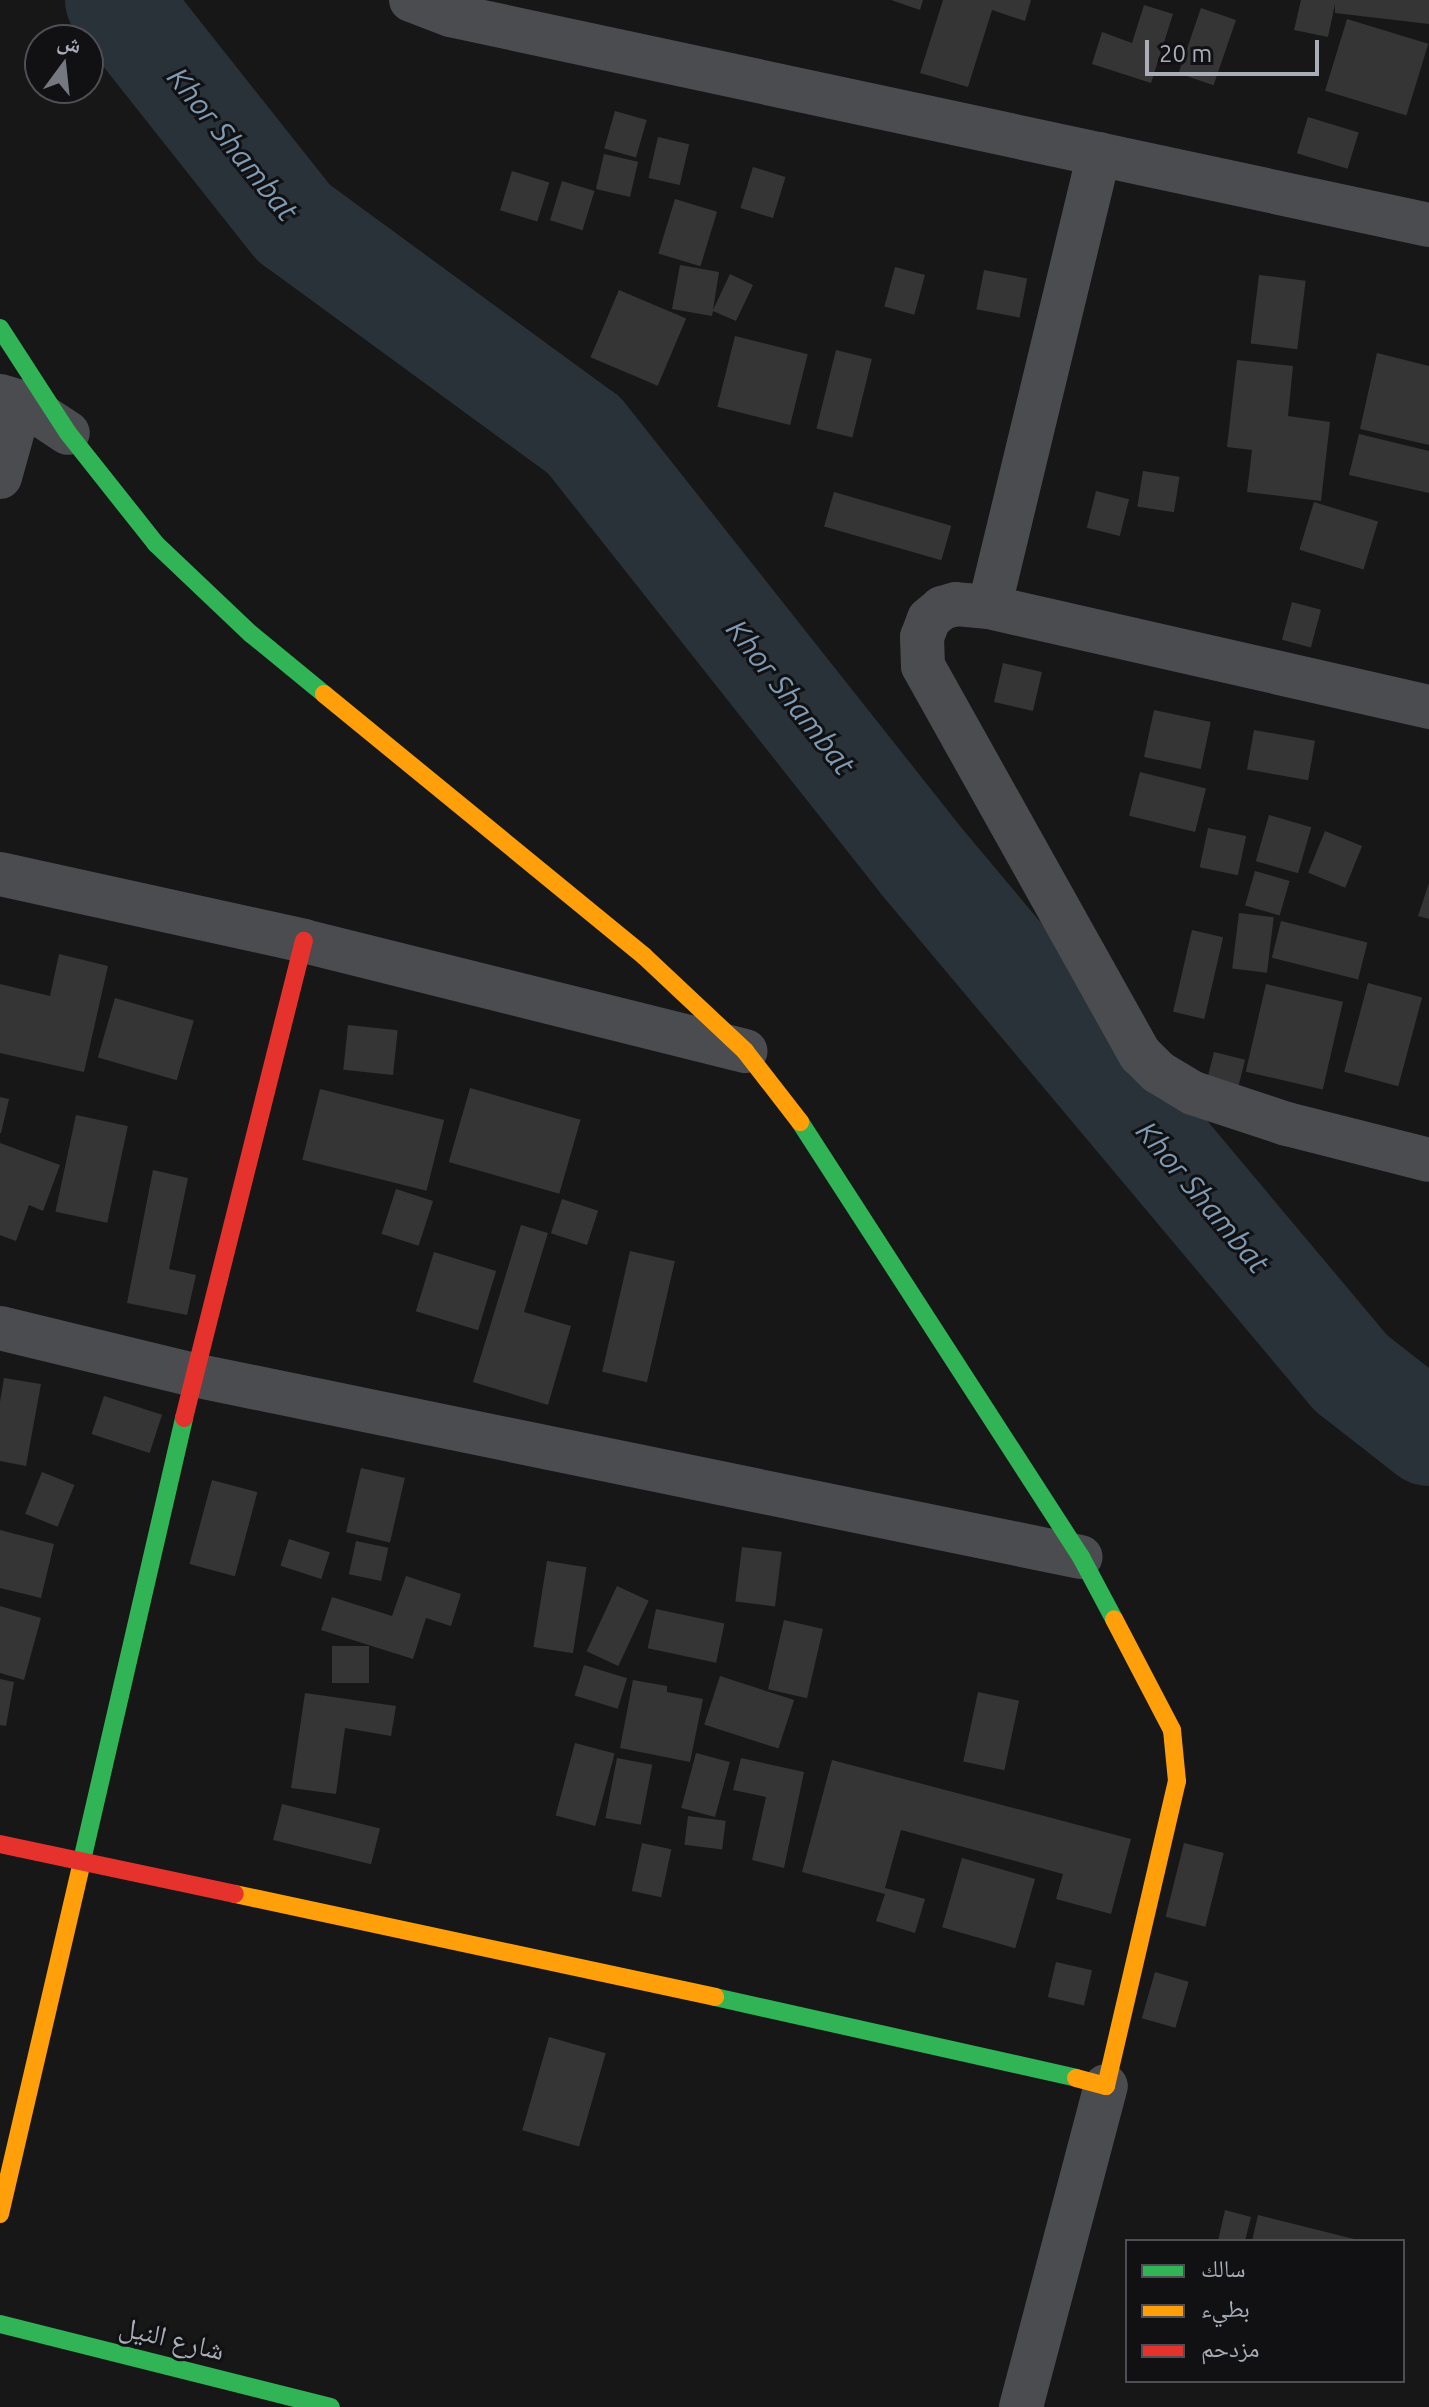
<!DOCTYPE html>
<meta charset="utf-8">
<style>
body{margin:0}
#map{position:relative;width:1429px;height:2407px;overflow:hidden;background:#171717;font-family:Ubuntu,"Noto Naskh Arabic",sans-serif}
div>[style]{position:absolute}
.river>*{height:104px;margin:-52px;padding:0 52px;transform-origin:52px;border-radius:52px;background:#2a3239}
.building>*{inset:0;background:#353536;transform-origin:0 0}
.street>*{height:44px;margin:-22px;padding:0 22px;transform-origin:22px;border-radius:22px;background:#4b4c50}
.fast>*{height:18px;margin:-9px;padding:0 9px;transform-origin:9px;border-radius:9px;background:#30b455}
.slow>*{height:18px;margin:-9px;padding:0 9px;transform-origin:9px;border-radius:9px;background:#ff9f0a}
.jam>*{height:18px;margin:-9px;padding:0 9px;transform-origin:9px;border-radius:9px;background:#e5322d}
span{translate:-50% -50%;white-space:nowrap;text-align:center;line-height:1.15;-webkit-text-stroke:6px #111113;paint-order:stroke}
.street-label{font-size:28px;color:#a8adb8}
.water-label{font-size:30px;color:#7f9bb3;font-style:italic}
.legend{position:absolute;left:1125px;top:2239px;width:280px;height:144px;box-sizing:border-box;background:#111113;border:2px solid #4d4f55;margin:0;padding:10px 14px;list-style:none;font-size:24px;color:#a8adb8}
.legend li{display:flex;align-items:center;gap:16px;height:40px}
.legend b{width:40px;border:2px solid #4d4f55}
.north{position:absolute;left:24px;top:24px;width:80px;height:80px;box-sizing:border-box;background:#111113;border:2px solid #4d4f55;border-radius:50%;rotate:15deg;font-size:22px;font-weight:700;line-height:32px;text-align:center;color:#a8adb8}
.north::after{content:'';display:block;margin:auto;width:28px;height:36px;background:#757880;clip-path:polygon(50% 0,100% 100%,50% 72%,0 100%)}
.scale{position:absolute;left:1145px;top:40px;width:174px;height:36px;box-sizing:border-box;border:4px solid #a8adb8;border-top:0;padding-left:10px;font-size:24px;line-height:28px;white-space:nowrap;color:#a8adb8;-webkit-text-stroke:6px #111113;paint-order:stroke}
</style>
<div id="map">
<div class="river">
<i style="left:117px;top:0;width:285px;rotate:51.6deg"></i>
<i style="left:294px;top:223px;width:359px;rotate:36.2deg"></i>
<i style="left:584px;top:435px;width:546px;rotate:51.62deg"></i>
<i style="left:923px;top:863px;width:666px;rotate:50deg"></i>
<i style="left:1351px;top:1373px;width:99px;rotate:38deg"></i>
</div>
<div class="building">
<i style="clip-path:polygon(891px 0,923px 0,920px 10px)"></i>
<i style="clip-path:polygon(943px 0,1031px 0,1025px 21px,992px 10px,968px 87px,920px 73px)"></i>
<i style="clip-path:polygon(1301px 0,1429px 0,1429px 24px,1335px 13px,1335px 4px,1328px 37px,1294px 30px)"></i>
<i style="clip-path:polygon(1144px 5px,1173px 14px,1151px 83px,1092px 64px,1102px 32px,1132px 43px)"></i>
<i style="left:1201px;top:8px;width:37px;height:69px;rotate:19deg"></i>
<i style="left:1347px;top:19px;width:85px;height:75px;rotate:17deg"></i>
<i style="left:615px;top:111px;width:33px;height:39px;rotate:16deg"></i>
<i style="left:1308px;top:117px;width:53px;height:38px;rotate:17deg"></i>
<i style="left:658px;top:137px;width:32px;height:42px;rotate:13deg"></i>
<i style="left:604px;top:154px;width:35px;height:36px;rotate:13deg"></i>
<i style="left:753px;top:167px;width:34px;height:43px;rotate:17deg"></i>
<i style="left:512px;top:171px;width:39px;height:41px;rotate:17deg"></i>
<i style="left:562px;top:181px;width:34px;height:41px;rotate:17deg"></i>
<i style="left:675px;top:199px;width:44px;height:57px;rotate:17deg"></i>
<i style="clip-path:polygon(680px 265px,719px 272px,713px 310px,730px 274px,753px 285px,736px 321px,713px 311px,712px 316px,672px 309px)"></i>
<i style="left:895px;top:267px;width:31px;height:41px;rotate:15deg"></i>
<i style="left:984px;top:270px;width:44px;height:40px;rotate:11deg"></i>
<i style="left:1259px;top:275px;width:47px;height:69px;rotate:7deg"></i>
<i style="left:619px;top:290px;width:73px;height:73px;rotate:23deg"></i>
<i style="left:735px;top:336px;width:75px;height:73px;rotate:14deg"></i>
<i style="left:836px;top:350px;width:37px;height:81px;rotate:14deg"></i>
<i style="clip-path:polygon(1377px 353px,1429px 366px,1429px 445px,1360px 429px)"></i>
<i style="clip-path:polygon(1237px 360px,1293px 366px,1288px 416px,1330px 422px,1321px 501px,1247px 492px,1252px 450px,1227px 447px)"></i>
<i style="clip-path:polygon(1359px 434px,1429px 451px,1429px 493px,1349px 475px)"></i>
<i style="left:1143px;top:471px;width:37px;height:36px;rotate:9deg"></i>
<i style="left:1096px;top:491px;width:34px;height:38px;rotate:14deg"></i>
<i style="left:834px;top:492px;width:122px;height:36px;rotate:16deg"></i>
<i style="left:1314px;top:502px;width:67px;height:50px;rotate:17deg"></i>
<i style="left:1292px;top:602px;width:30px;height:39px;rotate:15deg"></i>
<i style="left:1003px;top:663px;width:40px;height:40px;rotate:13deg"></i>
<i style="left:1154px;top:710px;width:58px;height:48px;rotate:12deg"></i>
<i style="left:1254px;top:730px;width:62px;height:40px;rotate:10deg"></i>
<i style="left:1140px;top:772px;width:68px;height:45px;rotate:14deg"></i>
<i style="left:1269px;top:815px;width:44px;height:48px;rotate:16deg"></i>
<i style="left:1208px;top:828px;width:39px;height:40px;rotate:12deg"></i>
<i style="left:1325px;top:831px;width:40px;height:45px;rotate:22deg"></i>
<i style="left:1255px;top:871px;width:36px;height:36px;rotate:16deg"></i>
<i style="clip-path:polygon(1429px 883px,1429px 919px,1418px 916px)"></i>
<i style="left:1239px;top:913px;width:35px;height:56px;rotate:7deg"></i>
<i style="left:1281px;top:921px;width:89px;height:38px;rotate:14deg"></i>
<i style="left:1192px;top:930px;width:32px;height:84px;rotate:13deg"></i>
<i style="clip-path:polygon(59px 954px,108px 966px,84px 1072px,0 1053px,0 984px,50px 996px)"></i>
<i style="left:1368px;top:983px;width:56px;height:92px;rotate:15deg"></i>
<i style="left:1266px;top:984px;width:79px;height:90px;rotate:13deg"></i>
<i style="left:115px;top:998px;width:82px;height:62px;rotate:16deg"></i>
<i style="left:348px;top:1025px;width:50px;height:45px;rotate:6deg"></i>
<i style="left:1214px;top:1052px;width:32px;height:39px;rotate:14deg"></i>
<i style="left:470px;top:1088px;width:115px;height:77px;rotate:16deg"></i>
<i style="left:320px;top:1089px;width:128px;height:73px;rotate:14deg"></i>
<i style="clip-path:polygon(0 1097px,9px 1099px,1px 1133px,0 1133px)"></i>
<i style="left:76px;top:1115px;width:53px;height:99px;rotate:12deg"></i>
<i style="clip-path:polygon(0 1143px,60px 1165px,43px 1211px,29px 1205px,16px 1241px,0 1235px)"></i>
<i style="clip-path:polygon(153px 1170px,188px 1178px,169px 1269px,196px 1275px,187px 1315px,127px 1303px)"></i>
<i style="left:396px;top:1189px;width:39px;height:47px;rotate:18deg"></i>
<i style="left:562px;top:1199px;width:38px;height:36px;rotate:18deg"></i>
<i style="clip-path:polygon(521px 1225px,548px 1233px,524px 1312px,571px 1326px,548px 1405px,473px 1382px)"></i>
<i style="left:630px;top:1251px;width:46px;height:124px;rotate:13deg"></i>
<i style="left:434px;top:1252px;width:65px;height:62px;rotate:17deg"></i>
<i style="clip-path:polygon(4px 1378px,41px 1384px,26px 1466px,0 1461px,0 1402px)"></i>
<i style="left:104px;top:1396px;width:61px;height:40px;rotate:18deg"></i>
<i style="left:361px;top:1468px;width:45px;height:66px;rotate:13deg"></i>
<i style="left:42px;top:1472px;width:35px;height:45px;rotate:22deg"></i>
<i style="left:212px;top:1480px;width:47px;height:87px;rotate:15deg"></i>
<i style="clip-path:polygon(0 1530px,54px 1544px,41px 1598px,0 1588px)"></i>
<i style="left:289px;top:1539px;width:43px;height:28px;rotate:18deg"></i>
<i style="left:356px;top:1541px;width:33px;height:34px;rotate:12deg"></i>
<i style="left:742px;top:1547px;width:40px;height:55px;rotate:7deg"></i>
<i style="left:547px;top:1561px;width:40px;height:87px;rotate:9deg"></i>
<i style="clip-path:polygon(406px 1576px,461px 1594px,451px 1626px,426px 1618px,413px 1659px,321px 1630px,332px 1597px,392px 1616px)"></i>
<i style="left:617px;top:1586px;width:35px;height:72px;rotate:25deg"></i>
<i style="clip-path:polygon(0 1606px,41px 1618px,24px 1680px,0 1673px)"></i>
<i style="left:656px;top:1609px;width:70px;height:40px;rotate:12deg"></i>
<i style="left:784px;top:1620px;width:40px;height:71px;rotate:13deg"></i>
<i style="left:332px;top:1646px;width:37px;height:37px"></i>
<i style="left:584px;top:1665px;width:45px;height:32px;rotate:17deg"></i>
<i style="left:720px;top:1676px;width:78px;height:51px;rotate:18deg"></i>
<i style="clip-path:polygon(0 1679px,14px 1682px,6px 1726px,0 1725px)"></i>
<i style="clip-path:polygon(633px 1680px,667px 1686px,667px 1692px,703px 1699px,690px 1762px,620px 1748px)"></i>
<i style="left:978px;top:1692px;width:42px;height:71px;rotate:12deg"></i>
<i style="clip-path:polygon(305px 1693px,396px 1706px,391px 1736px,345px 1728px,336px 1794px,291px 1788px)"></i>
<i style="left:575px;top:1743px;width:41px;height:75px;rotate:15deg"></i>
<i style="left:696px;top:1753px;width:35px;height:57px;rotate:15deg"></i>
<i style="left:617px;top:1758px;width:36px;height:61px;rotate:11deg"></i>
<i style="clip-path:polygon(741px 1758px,804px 1772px,784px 1868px,752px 1860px,766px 1797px,733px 1790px)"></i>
<i style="clip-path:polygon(832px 1760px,1131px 1839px,1111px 1914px,1056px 1899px,1063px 1874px,901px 1830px,885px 1888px,925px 1899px,915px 1933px,876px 1921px,885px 1894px,802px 1872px)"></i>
<i style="left:282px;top:1804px;width:101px;height:37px;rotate:14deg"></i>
<i style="left:688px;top:1816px;width:38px;height:29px;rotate:7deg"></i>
<i style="left:642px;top:1843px;width:30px;height:49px;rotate:12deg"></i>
<i style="left:1184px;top:1843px;width:41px;height:76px;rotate:14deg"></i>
<i style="left:962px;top:1858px;width:76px;height:72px;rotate:16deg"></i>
<i style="left:1056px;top:1962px;width:37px;height:36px;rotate:13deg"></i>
<i style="left:1155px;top:1972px;width:35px;height:48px;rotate:16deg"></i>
<i style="left:549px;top:2037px;width:59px;height:97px;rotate:16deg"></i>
<i style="clip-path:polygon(1225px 2210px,1251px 2217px,1245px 2241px,1218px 2241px)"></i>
<i style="clip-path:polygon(1258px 2215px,1358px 2240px,1358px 2241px,1252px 2241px)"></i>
</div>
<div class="street">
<i style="left:411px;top:0;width:42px;rotate:21deg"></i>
<i style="left:450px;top:15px;width:1001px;rotate:12.11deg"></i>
<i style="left:1099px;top:154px;width:466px;rotate:103.6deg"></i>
<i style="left:989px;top:607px;width:451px;rotate:12.8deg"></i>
<i style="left:0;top:396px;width:22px;rotate:16deg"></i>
<i style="left:21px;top:402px;width:56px;rotate:33.4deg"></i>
<i style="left:0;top:477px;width:78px;rotate:-74.4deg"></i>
<i style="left:989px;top:607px;width:33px;rotate:-175deg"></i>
<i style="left:956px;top:604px;width:15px;rotate:164deg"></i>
<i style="left:942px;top:608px;width:17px;rotate:140deg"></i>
<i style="left:929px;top:619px;width:19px;rotate:111deg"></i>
<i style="left:922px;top:637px;width:29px;rotate:88deg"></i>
<i style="left:923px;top:666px;width:445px;rotate:60.8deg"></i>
<i style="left:1140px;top:1054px;width:25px;rotate:45deg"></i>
<i style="left:1158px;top:1072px;width:41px;rotate:31deg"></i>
<i style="left:1193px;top:1093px;width:99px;rotate:18.3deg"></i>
<i style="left:1287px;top:1124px;width:146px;rotate:14.2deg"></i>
<i style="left:0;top:874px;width:311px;rotate:12.4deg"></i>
<i style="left:304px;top:941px;width:455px;rotate:14deg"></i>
<i style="left:0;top:1328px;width:200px;rotate:13.6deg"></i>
<i style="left:194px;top:1375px;width:905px;rotate:11.6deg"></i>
<i style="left:1021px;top:2407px;width:332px;rotate:-75.2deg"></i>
</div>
<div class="fast">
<i style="left:0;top:328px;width:125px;rotate:57.1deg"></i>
<i style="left:68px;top:433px;width:142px;rotate:51.6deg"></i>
<i style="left:156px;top:544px;width:131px;rotate:43.5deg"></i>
<i style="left:251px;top:634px;width:94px;rotate:39.4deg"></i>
<i style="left:800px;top:1122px;width:518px;rotate:57.14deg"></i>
<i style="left:1081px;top:1557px;width:70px;rotate:62deg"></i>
<i style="left:80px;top:1869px;width:463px;rotate:-77deg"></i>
<i style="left:715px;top:1997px;width:370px;rotate:12.6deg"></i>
<i style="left:0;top:2324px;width:341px;rotate:14.1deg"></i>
</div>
<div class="slow">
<i style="left:324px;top:694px;width:414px;rotate:39.3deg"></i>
<i style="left:644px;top:956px;width:139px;rotate:43.2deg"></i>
<i style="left:745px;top:1051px;width:90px;rotate:52.2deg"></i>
<i style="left:235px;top:1894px;width:491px;rotate:12.1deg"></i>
<i style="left:1076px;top:2078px;width:31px;rotate:15deg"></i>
<i style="left:1106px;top:2086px;width:313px;rotate:-76.9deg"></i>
<i style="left:1177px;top:1781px;width:51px;rotate:-95.6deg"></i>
<i style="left:1172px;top:1730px;width:125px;rotate:-117.6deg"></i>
<i style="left:0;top:2214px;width:354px;rotate:-76.9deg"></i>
</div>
<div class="jam">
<i style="left:184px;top:1418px;width:492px;rotate:-75.9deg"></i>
<i style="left:0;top:1844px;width:240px;rotate:12deg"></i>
</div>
<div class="street-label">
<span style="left:172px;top:2338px;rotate:14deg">شارع النيل</span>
</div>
<div class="water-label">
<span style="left:233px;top:144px;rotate:51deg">Khor Shambat</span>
<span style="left:791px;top:697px;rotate:52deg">Khor Shambat</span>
<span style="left:1203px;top:1197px;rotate:50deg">Khor Shambat</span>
</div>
<ul class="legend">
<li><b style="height:10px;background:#30b455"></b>سالك</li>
<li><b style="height:10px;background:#ff9f0a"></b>بطيء</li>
<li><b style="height:10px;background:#e5322d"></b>مزدحم</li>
</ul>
<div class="north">ش</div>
<div class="scale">20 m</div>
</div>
